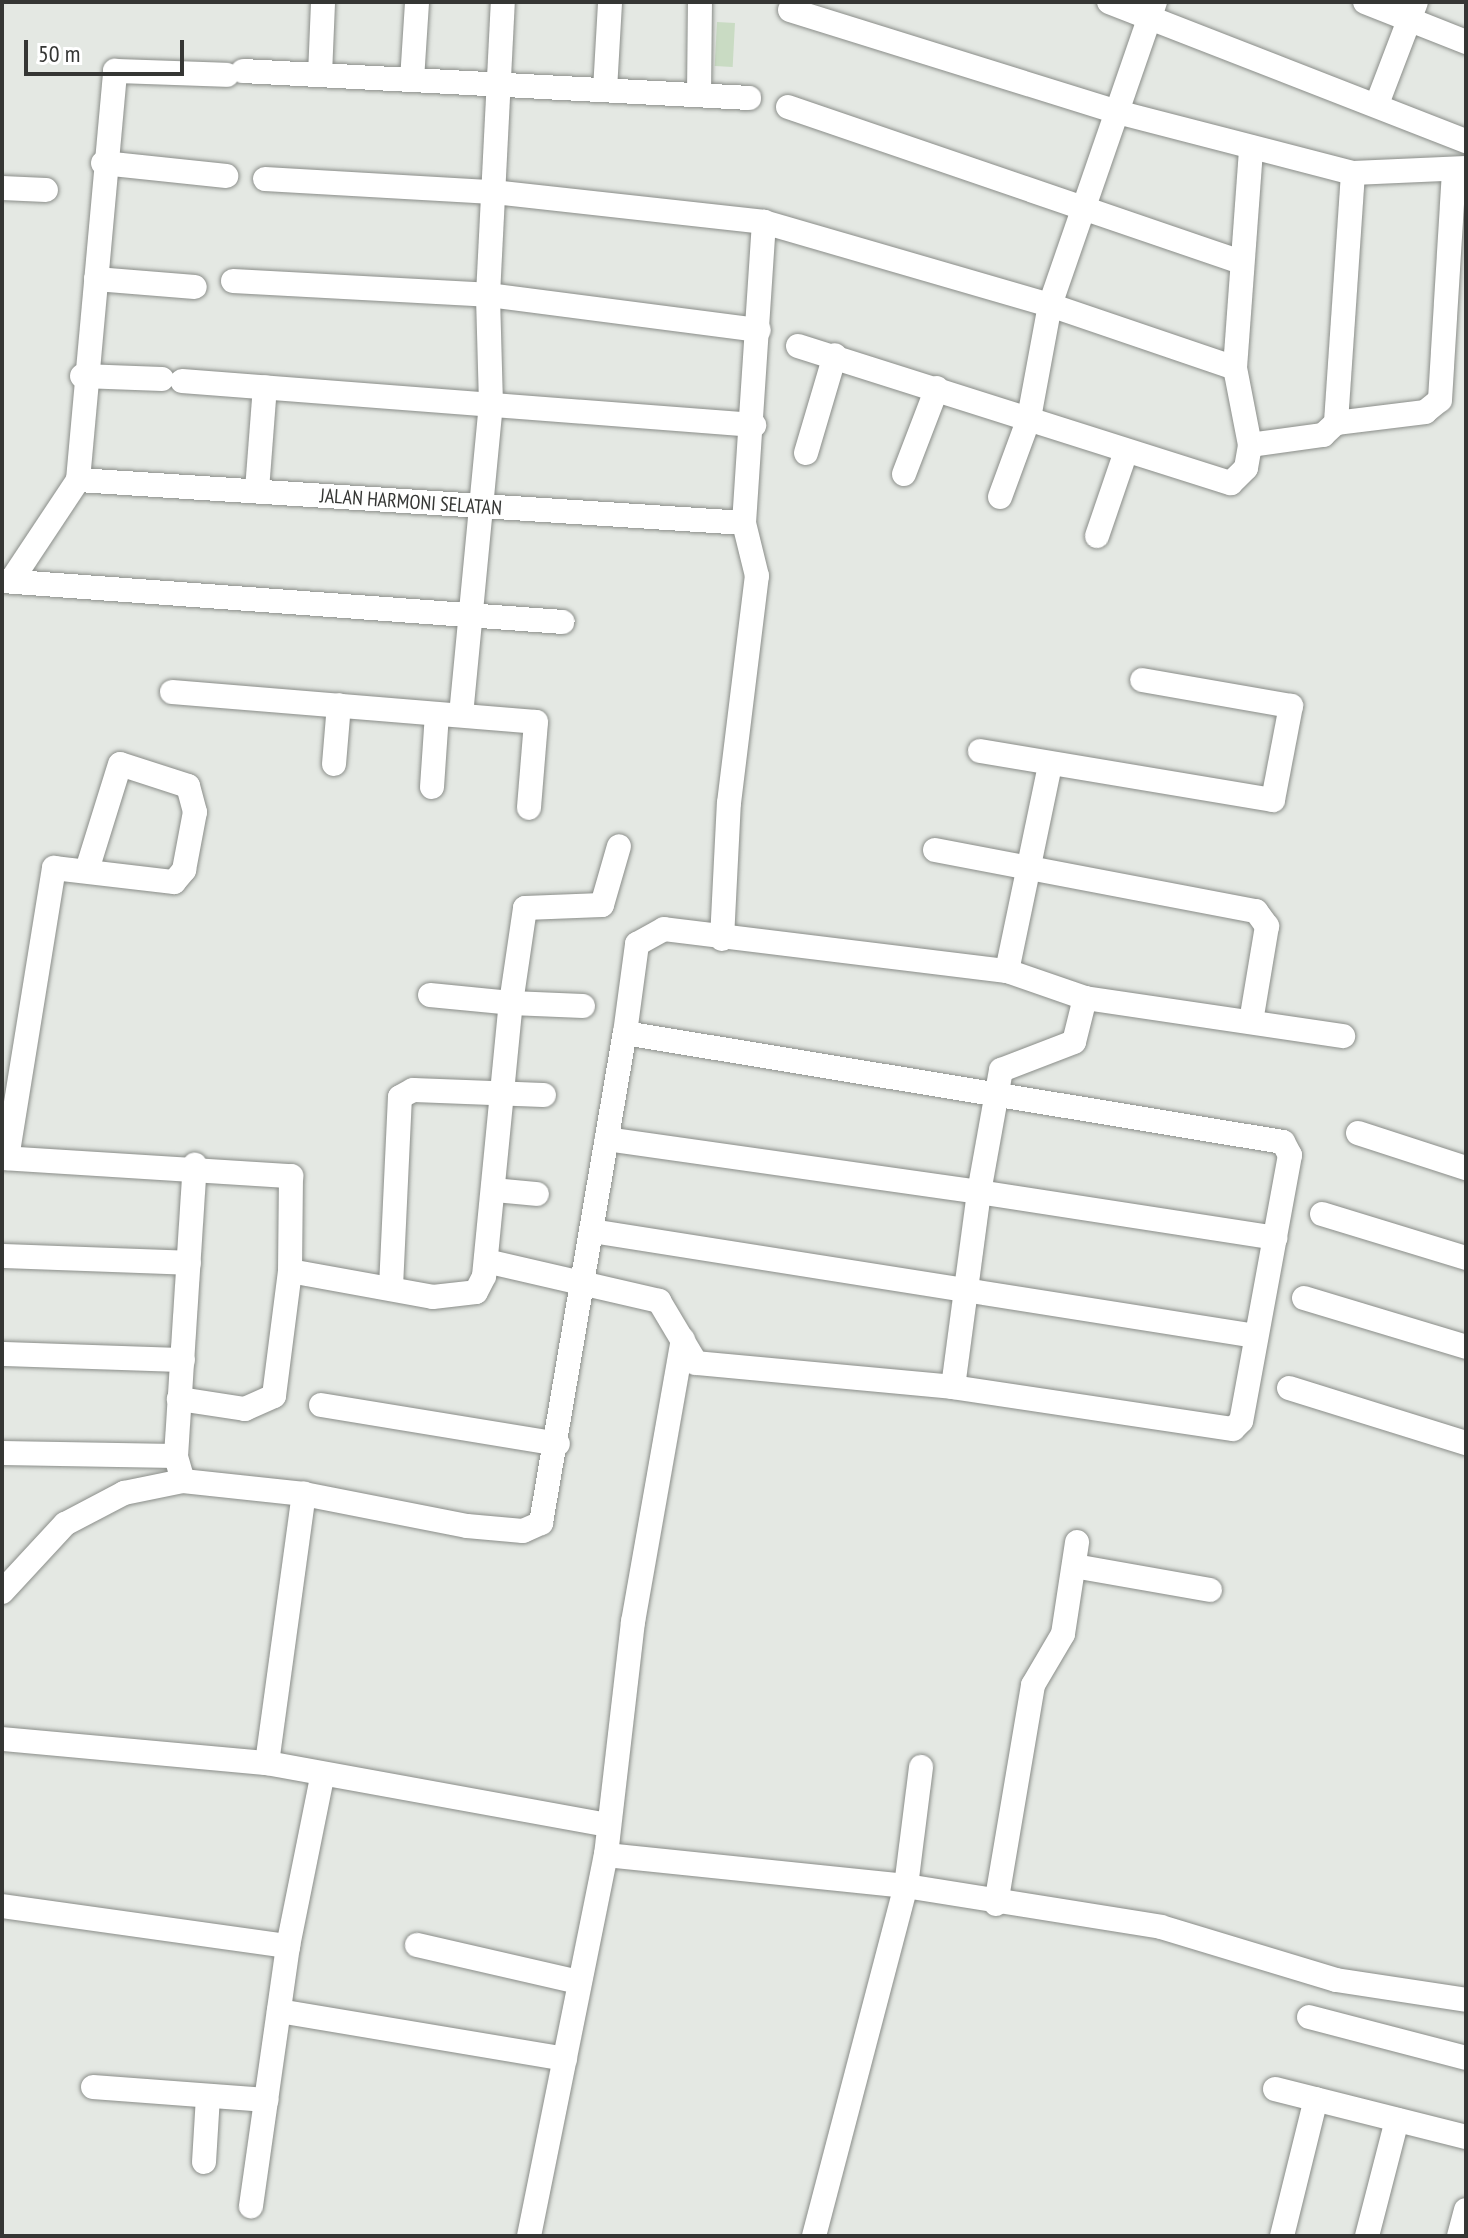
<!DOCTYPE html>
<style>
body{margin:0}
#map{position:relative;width:1468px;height:2238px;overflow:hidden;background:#e4e8e3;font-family:"PT Sans Narrow",sans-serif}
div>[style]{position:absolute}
.green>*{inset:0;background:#c9dbc3;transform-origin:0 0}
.roads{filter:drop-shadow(0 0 2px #8a8d89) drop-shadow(0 0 2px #8a8d89)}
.street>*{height:24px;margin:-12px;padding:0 12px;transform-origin:12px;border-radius:12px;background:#fff}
span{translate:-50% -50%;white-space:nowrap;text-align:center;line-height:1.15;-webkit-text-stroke:6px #fff;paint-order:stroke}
.street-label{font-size:20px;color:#353634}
.frame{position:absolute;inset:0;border:4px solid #353634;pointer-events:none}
.scale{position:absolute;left:24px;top:40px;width:160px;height:36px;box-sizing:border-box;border:4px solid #353634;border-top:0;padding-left:10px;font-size:24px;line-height:28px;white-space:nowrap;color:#353634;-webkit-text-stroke:6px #fff;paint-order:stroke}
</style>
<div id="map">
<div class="green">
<i style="left:717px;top:22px;width:18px;height:44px;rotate:3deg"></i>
</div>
<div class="roads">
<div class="street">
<i style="left:1109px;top:2px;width:383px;rotate:21.3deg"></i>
<i style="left:1365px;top:2px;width:109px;rotate:21.6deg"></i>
<i style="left:790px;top:10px;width:343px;rotate:17.3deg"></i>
<i style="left:1117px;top:112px;width:244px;rotate:14.5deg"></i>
<i style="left:1353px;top:173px;width:113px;rotate:-2.5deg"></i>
<i style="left:243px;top:71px;width:507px;rotate:3.05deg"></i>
<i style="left:320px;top:75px;width:73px;rotate:-87.6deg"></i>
<i style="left:412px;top:80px;width:78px;rotate:-86.3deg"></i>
<i style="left:605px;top:90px;width:88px;rotate:-86.7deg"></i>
<i style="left:699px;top:95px;width:93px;rotate:-89.4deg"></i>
<i style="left:1377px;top:104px;width:109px;rotate:-69.1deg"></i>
<i style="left:788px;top:107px;width:476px;rotate:18.9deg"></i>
<i style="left:103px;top:163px;width:124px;rotate:6deg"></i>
<i style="left:1353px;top:173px;width:251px;rotate:93.9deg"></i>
<i style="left:1336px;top:423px;width:90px;rotate:-7deg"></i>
<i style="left:1425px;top:412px;width:19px;rotate:-39deg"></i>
<i style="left:1440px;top:400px;width:231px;rotate:-86.5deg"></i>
<i style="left:265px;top:179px;width:228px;rotate:3.3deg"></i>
<i style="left:493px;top:192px;width:273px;rotate:6.3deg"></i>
<i style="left:764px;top:222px;width:298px;rotate:16.2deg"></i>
<i style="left:1050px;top:305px;width:195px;rotate:18.8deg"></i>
<i style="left:2px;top:188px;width:44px;rotate:2.6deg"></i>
<i style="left:96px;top:279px;width:99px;rotate:4.6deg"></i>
<i style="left:233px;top:281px;width:255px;rotate:3.1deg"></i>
<i style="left:488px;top:295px;width:273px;rotate:7.4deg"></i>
<i style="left:798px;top:346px;width:454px;rotate:17.6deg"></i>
<i style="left:1231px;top:483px;width:21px;rotate:-45deg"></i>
<i style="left:1246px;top:468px;width:23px;rotate:-80deg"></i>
<i style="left:1250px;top:445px;width:78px;rotate:-101deg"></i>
<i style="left:1235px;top:368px;width:221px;rotate:-85.8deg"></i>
<i style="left:82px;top:376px;width:80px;rotate:2.1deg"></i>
<i style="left:182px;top:381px;width:574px;rotate:4.4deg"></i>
<i style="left:1250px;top:445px;width:74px;rotate:-7.8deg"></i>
<i style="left:1323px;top:435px;width:18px;rotate:-43deg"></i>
<i style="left:806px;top:453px;width:102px;rotate:-73.5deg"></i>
<i style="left:904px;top:474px;width:92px;rotate:-69deg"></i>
<i style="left:78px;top:480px;width:667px;rotate:3.69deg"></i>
<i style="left:257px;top:490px;width:103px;rotate:-85.6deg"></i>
<i style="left:1000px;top:497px;width:84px;rotate:-69.8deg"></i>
<i style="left:1029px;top:418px;width:115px;rotate:-79.5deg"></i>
<i style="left:1050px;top:305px;width:321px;rotate:-70.9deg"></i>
<i style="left:1097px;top:536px;width:87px;rotate:-71.1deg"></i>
<i style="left:13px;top:578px;width:118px;rotate:-56.4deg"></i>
<i style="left:78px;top:480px;width:411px;rotate:-84.8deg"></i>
<i style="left:115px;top:71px;width:112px;rotate:2deg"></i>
<i style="left:2px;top:581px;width:562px;rotate:4.18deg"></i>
<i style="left:172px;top:692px;width:365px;rotate:4.7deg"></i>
<i style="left:536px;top:722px;width:86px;rotate:94.7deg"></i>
<i style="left:461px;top:715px;width:312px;rotate:-84.5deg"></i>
<i style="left:491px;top:404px;width:109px;rotate:-91.6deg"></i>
<i style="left:488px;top:295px;width:293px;rotate:-87.1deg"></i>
<i style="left:980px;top:751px;width:297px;rotate:9.5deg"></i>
<i style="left:1273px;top:800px;width:96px;rotate:-79.2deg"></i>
<i style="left:1291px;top:706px;width:151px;rotate:-170.1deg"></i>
<i style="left:334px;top:764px;width:59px;rotate:-85.2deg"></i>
<i style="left:432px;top:787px;width:73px;rotate:-86.1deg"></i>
<i style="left:935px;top:850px;width:327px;rotate:10.8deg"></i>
<i style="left:1256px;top:911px;width:19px;rotate:54deg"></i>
<i style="left:1267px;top:926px;width:97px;rotate:99.5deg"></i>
<i style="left:722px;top:939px;width:136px;rotate:-87.1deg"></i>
<i style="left:729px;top:803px;width:229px;rotate:-83deg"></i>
<i style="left:757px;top:576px;width:55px;rotate:-103.8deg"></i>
<i style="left:744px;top:523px;width:302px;rotate:-86.2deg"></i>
<i style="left:1007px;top:971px;width:209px;rotate:-78.2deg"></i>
<i style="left:430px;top:995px;width:81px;rotate:5.6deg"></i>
<i style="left:511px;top:1003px;width:96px;rotate:-81.6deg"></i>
<i style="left:525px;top:908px;width:77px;rotate:-2.2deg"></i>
<i style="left:602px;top:905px;width:61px;rotate:-73.9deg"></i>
<i style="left:1085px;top:998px;width:45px;rotate:104deg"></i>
<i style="left:1074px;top:1042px;width:78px;rotate:159deg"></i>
<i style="left:1001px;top:1070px;width:124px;rotate:100.2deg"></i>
<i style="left:979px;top:1192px;width:300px;rotate:8.8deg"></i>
<i style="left:625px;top:1033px;width:90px;rotate:-82.3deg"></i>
<i style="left:637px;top:944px;width:31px;rotate:-29deg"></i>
<i style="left:664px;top:929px;width:346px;rotate:7deg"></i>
<i style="left:1007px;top:971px;width:83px;rotate:19.1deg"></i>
<i style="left:1085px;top:998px;width:261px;rotate:8.4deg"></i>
<i style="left:1358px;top:1133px;width:114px;rotate:18deg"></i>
<i style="left:2px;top:1158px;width:290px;rotate:3.6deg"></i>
<i style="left:291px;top:1176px;width:95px;rotate:90.6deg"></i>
<i style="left:290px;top:1271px;width:126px;rotate:97.3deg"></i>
<i style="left:274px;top:1396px;width:32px;rotate:156deg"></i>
<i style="left:245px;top:1409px;width:67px;rotate:-171.4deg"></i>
<i style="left:7px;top:1158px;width:294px;rotate:-80.8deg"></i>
<i style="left:54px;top:868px;width:121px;rotate:6.7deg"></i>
<i style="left:174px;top:882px;width:16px;rotate:-50deg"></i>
<i style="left:184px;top:870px;width:59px;rotate:-79.3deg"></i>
<i style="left:195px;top:812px;width:27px;rotate:-105deg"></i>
<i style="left:188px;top:786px;width:71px;rotate:-162.1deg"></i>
<i style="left:120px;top:764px;width:108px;rotate:107.3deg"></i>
<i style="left:494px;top:1190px;width:43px;rotate:5.3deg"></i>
<i style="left:1322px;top:1214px;width:151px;rotate:17deg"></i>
<i style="left:592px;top:1231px;width:671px;rotate:9deg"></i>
<i style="left:2px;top:1256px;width:187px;rotate:2.1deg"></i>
<i style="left:486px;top:1261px;width:178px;rotate:13deg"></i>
<i style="left:659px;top:1301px;width:72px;rotate:59.2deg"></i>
<i style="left:696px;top:1363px;width:258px;rotate:5.3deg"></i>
<i style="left:290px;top:1271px;width:145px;rotate:10.3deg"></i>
<i style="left:433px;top:1297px;width:43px;rotate:-6.6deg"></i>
<i style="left:476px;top:1292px;width:18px;rotate:-63deg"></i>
<i style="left:484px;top:1276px;width:274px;rotate:-84.4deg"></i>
<i style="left:511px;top:1003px;width:72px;rotate:2.4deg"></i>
<i style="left:391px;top:1287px;width:190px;rotate:-87.3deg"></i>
<i style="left:400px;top:1097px;width:15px;rotate:-28deg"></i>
<i style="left:413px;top:1090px;width:131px;rotate:2.2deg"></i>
<i style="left:1304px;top:1298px;width:169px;rotate:16.8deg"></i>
<i style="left:2px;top:1354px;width:181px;rotate:1.9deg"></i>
<i style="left:1289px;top:1388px;width:185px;rotate:17.3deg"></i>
<i style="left:321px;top:1405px;width:240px;rotate:9.3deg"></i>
<i style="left:2px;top:1453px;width:174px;rotate:1deg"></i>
<i style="left:183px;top:1481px;width:26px;rotate:-106deg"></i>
<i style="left:176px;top:1456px;width:292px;rotate:-86.3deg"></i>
<i style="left:1074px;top:1566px;width:138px;rotate:10deg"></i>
<i style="left:2px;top:1592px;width:93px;rotate:-47.2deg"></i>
<i style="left:65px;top:1524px;width:67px;rotate:-27.7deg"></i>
<i style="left:124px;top:1493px;width:60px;rotate:-11.5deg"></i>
<i style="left:183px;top:1481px;width:122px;rotate:6.1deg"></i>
<i style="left:304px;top:1494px;width:166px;rotate:11.1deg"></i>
<i style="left:467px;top:1526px;width:56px;rotate:5.1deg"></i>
<i style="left:523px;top:1531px;width:20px;rotate:-24deg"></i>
<i style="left:541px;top:1523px;width:497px;rotate:-80.3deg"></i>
<i style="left:625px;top:1033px;width:667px;rotate:9.41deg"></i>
<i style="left:1283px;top:1142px;width:15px;rotate:62deg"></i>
<i style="left:1290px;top:1155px;width:270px;rotate:100.4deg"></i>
<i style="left:1241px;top:1421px;width:11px;rotate:135deg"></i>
<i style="left:1233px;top:1429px;width:283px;rotate:-171.5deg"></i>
<i style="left:953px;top:1387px;width:197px;rotate:-82.4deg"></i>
<i style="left:979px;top:1192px;width:376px;rotate:-171.9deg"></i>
<i style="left:2px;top:1739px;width:266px;rotate:5.2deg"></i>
<i style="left:267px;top:1763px;width:347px;rotate:10.3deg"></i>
<i style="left:267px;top:1763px;width:272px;rotate:-82.2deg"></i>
<i style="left:606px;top:1855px;width:302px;rotate:5.9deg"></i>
<i style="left:906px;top:1886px;width:258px;rotate:9.1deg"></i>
<i style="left:1161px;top:1927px;width:183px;rotate:16.8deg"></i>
<i style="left:1336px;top:1980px;width:132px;rotate:8.7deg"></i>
<i style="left:996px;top:1904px;width:222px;rotate:-80.4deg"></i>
<i style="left:1033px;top:1685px;width:59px;rotate:-59.5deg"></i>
<i style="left:1063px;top:1634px;width:93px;rotate:-81.3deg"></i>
<i style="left:2px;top:1906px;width:289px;rotate:8deg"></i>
<i style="left:288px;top:1946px;width:263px;rotate:98.1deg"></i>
<i style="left:417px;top:1945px;width:166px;rotate:12.9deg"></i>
<i style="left:288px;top:1946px;width:171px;rotate:-78.6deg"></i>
<i style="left:279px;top:2011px;width:290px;rotate:9.5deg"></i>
<i style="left:1309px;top:2017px;width:162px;rotate:14.6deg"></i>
<i style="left:93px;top:2087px;width:174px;rotate:4.3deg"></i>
<i style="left:1275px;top:2089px;width:197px;rotate:14.1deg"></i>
<i style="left:204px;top:2162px;width:65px;rotate:-86.5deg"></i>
<i style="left:529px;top:2236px;width:389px;rotate:-78.6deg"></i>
<i style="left:606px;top:1855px;width:235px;rotate:-83.4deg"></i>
<i style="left:633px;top:1622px;width:287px;rotate:-80deg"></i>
<i style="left:814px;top:2236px;width:362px;rotate:-75.3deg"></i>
<i style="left:906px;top:1886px;width:120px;rotate:-82.8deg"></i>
<i style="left:1282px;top:2236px;width:141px;rotate:-76.1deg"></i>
<i style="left:1367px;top:2236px;width:120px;rotate:-75.5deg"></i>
<i style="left:1459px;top:2236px;width:27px;rotate:-75deg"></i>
</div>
</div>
<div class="street-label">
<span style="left:411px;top:502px;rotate:4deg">JALAN HARMONI SELATAN</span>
</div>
<div class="frame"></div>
<div class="scale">50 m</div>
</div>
